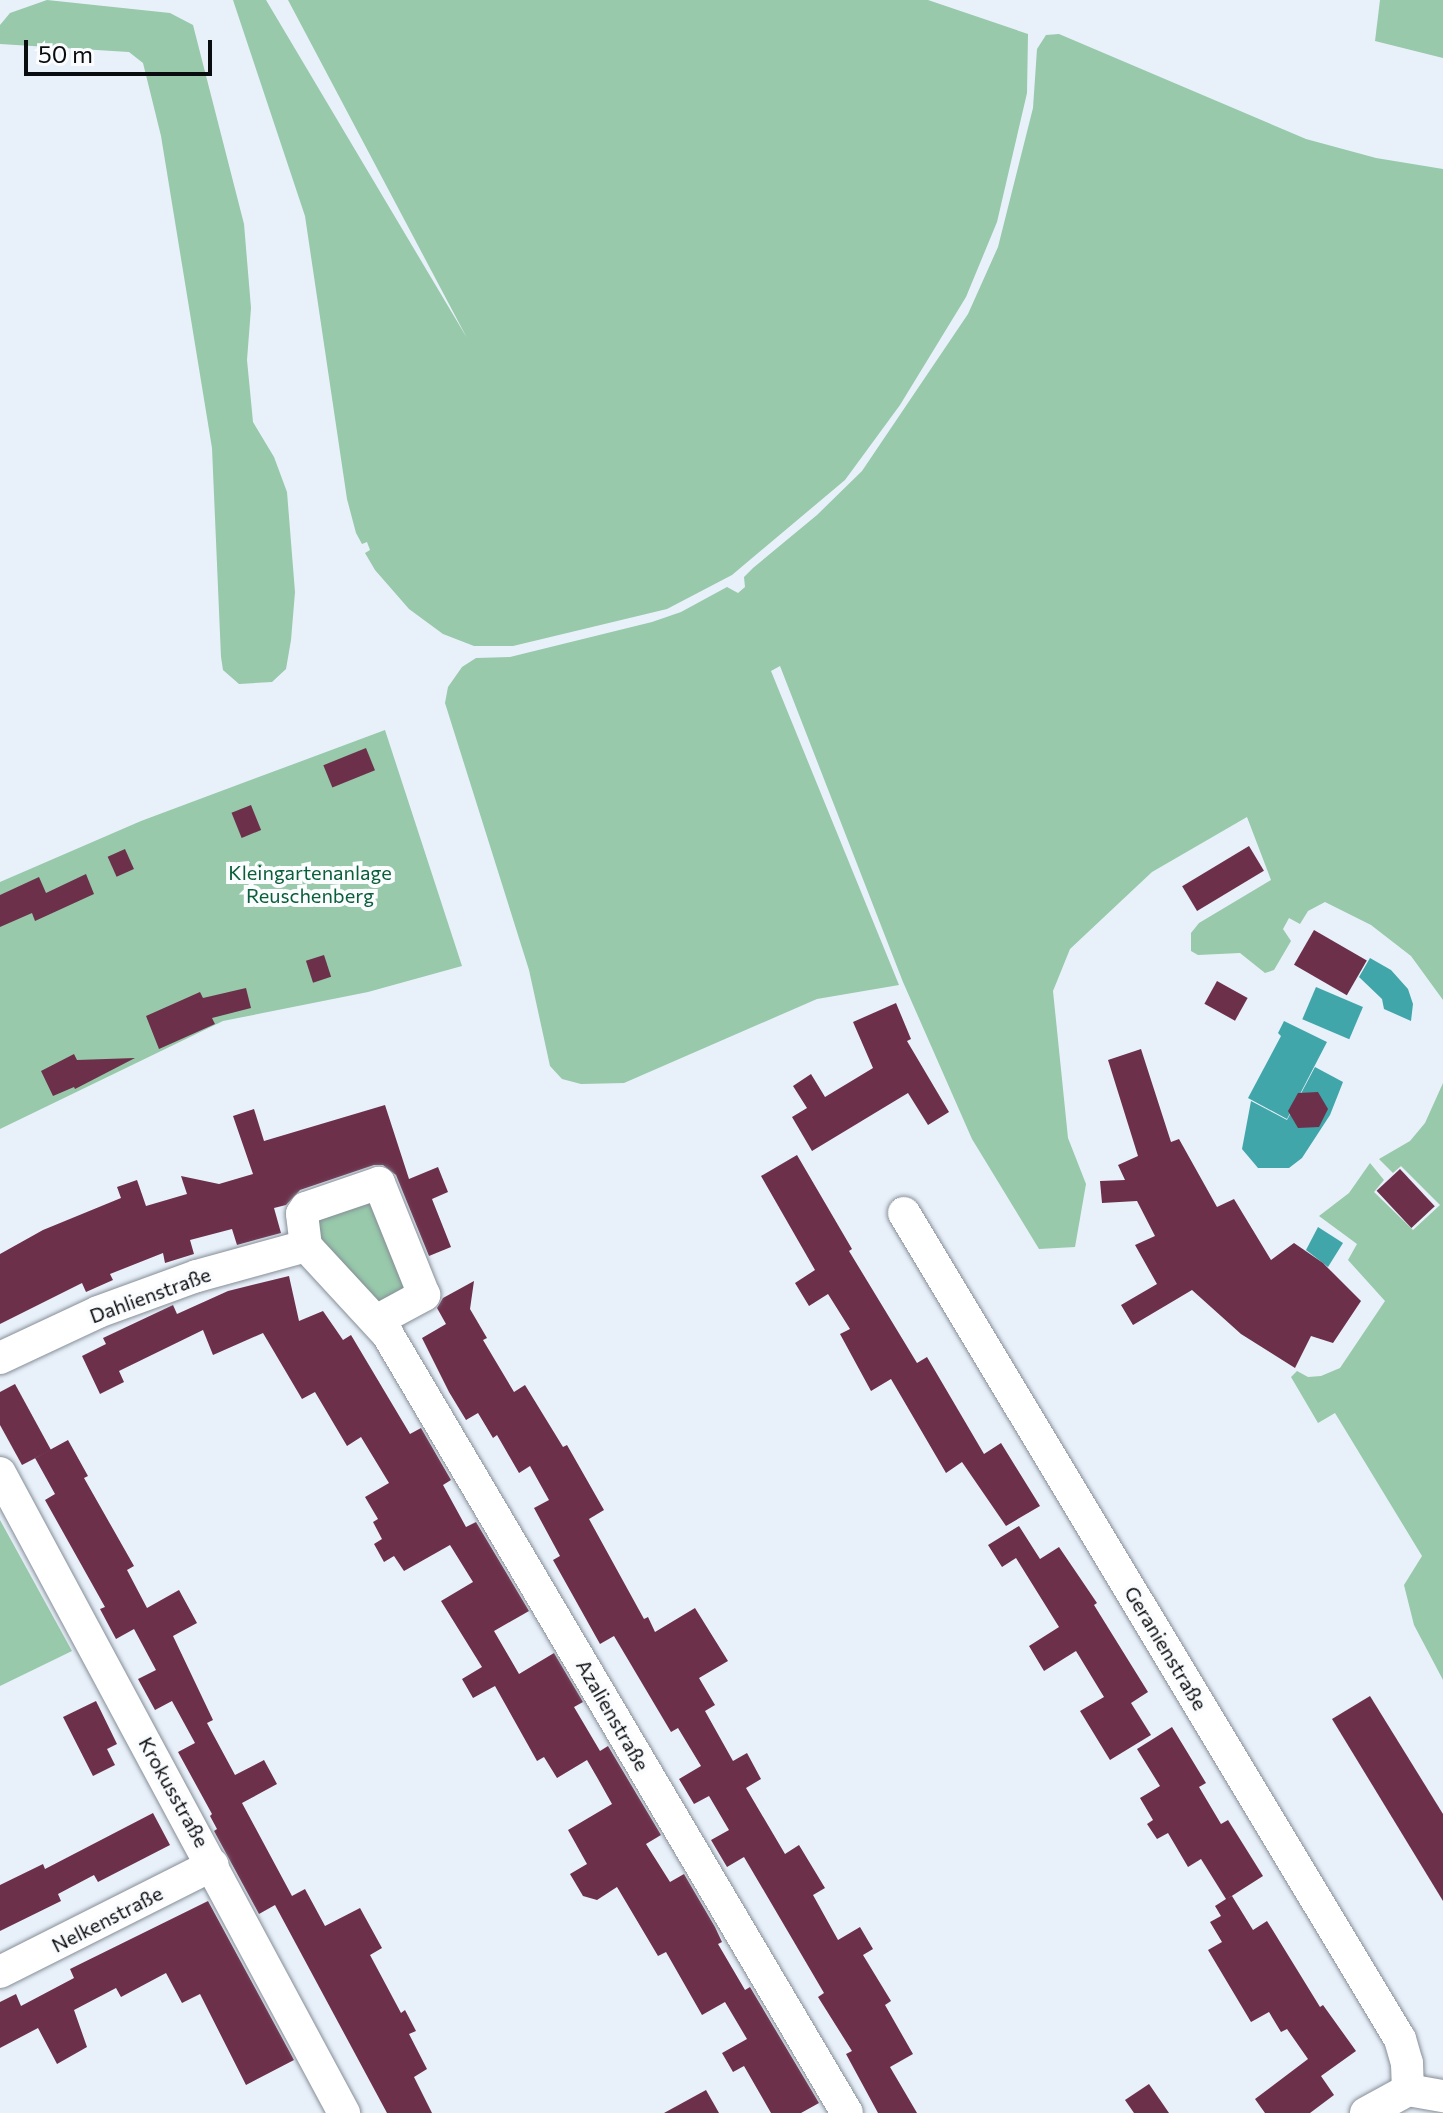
<!DOCTYPE html>
<meta charset="utf-8">
<style>
body{margin:0}
#map{position:relative;width:1443px;height:2113px;overflow:hidden;background:#e8f0fa;font-family:Commissioner,sans-serif}
div>[style]{position:absolute}
.green>*{inset:0;background:#97c9aa}
.water>*{inset:0;background:#41a6aa;transform-origin:0 0}
.building>*{inset:0;background:#6d304b;transform-origin:0 0}
.roads{filter:drop-shadow(0 0 2px #868e97) drop-shadow(0 0 2px #868e97)}
.minor>*{height:32px;margin:-16px;padding:0 16px;transform-origin:16px;border-radius:16px;background:#fff}
span{translate:-50% -50%;white-space:nowrap;text-align:center;line-height:1.15;-webkit-text-stroke:8px #fbfcfe;paint-order:stroke}
.park-label{font-size:20px;color:#085f39}
.street-label{font-size:20px;color:#0a0d10}
.scale{position:absolute;left:24px;top:40px;width:188px;height:36px;box-sizing:border-box;border:4px solid #0a0d10;border-top:0;padding-left:10px;font-size:24px;line-height:28px;white-space:nowrap;color:#0a0d10;-webkit-text-stroke:6px #fbfcfe;paint-order:stroke}
</style>
<div id="map">
<div class="green">
<i style="clip-path:polygon(47px 0,170px 13px,193px 25px,244px 224px,251px 308px,247px 360px,253px 422px,274px 457px,287px 492px,295px 592px,291px 640px,286px 669px,272px 682px,239px 684px,223px 670px,221px 657px,212px 448px,161px 136px,143px 63px,129px 52px,0 44px,0 25px,10px 13px)"></i>
<i style="clip-path:polygon(233px 0,266px 0,467px 338px,288px 0,928px 0,1028px 34px,1027px 93px,997px 222px,966px 297px,900px 405px,845px 480px,732px 575px,667px 609px,513px 646px,474px 646px,443px 634px,409px 609px,375px 570px,365px 553px,370px 550px,367px 542px,362px 544px,356px 533px,347px 499px,305px 216px)"></i>
<i style="clip-path:polygon(1380px 0,1443px 0,1443px 58px,1375px 41px)"></i>
<i style="clip-path:polygon(1059px 34px,1306px 139px,1376px 158px,1443px 169px,1443px 1000px,1411px 956px,1371px 925px,1325px 902px,1308px 911px,1300px 924px,1289px 918px,1283px 929px,1291px 941px,1274px 970px,1265px 973px,1240px 953px,1198px 955px,1191px 951px,1191px 933px,1199px 923px,1271px 880px,1247px 817px,1152px 872px,1070px 949px,1053px 991px,1068px 1138px,1086px 1184px,1075px 1247px,1039px 1249px,972px 1139px,903px 982px,780px 666px,771px 671px,899px 985px,817px 999px,624px 1083px,581px 1084px,562px 1079px,550px 1066px,529px 970px,445px 703px,448px 687px,462px 667px,476px 658px,510px 657px,652px 622px,681px 612px,727px 587px,738px 593px,745px 587px,744px 577px,753px 568px,817px 515px,862px 471px,968px 314px,998px 247px,1033px 108px,1037px 49px,1046px 35px)"></i>
<i style="clip-path:polygon(385px 730px,462px 966px,368px 992px,223px 1021px,0 1129px,0 882px,141px 821px)"></i>
<i style="clip-path:polygon(1443px 1083px,1443px 1680px,1414px 1625px,1404px 1585px,1422px 1556px,1335px 1413px,1318px 1423px,1291px 1377px,1297px 1371px,1308px 1377px,1321px 1376px,1340px 1368px,1385px 1301px,1348px 1260px,1357px 1244px,1319px 1216px,1349px 1193px,1370px 1163px,1384px 1180px,1374px 1192px,1413px 1230px,1440px 1205px,1401px 1166px,1393px 1173px,1379px 1159px,1410px 1141px,1425px 1123px)"></i>
<i style="clip-path:polygon(367px 1196px,411px 1283px,380px 1305px,311px 1231px,315px 1217px)"></i>
<i style="clip-path:polygon(0 1520px,72px 1651px,0 1686px)"></i>
</div>
<div class="water">
<i style="clip-path:polygon(1370px 958px,1391px 970px,1408px 989px,1413px 1004px,1411px 1021px,1384px 1009px,1382px 999px,1359px 977px)"></i>
<i style="left:1316px;top:987px;width:51px;height:35px;rotate:23deg"></i>
<i style="clip-path:polygon(1284px 1021px,1327px 1042px,1287px 1119px,1248px 1098px,1281px 1036px,1278px 1033px)"></i>
<i style="clip-path:polygon(1315px 1067px,1343px 1082px,1330px 1115px,1302px 1158px,1289px 1168px,1258px 1168px,1242px 1149px,1251px 1101px,1287px 1120px)"></i>
<i style="clip-path:polygon(1318px 1227px,1343px 1243px,1328px 1267px,1306px 1250px)"></i>
</div>
<div class="building">
<i style="left:366px;top:748px;width:24px;height:46px;rotate:68deg"></i>
<i style="left:251px;top:805px;width:27px;height:21px;rotate:68deg"></i>
<i style="left:1249px;top:846px;width:29px;height:78px;rotate:59deg"></i>
<i style="left:125px;top:849px;width:22px;height:19px;rotate:66deg"></i>
<i style="clip-path:polygon(86px 874px,94px 894px,35px 921px,32px 913px,0 927px,0 895px,39px 877px,46px 893px)"></i>
<i style="left:1314px;top:930px;width:61px;height:40px;rotate:30deg"></i>
<i style="left:324px;top:955px;width:23px;height:19px;rotate:72deg"></i>
<i style="left:1217px;top:981px;width:35px;height:26px;rotate:29deg"></i>
<i style="clip-path:polygon(246px 988px,251px 1008px,212px 1018px,215px 1024px,159px 1049px,146px 1016px,200px 992px,203px 998px)"></i>
<i style="clip-path:polygon(896px 1003px,911px 1039px,907px 1041px,949px 1112px,928px 1125px,908px 1093px,812px 1151px,792px 1117px,807px 1108px,793px 1086px,811px 1074px,825px 1097px,873px 1068px,853px 1022px)"></i>
<i style="clip-path:polygon(1141px 1049px,1171px 1142px,1179px 1139px,1217px 1207px,1234px 1199px,1271px 1260px,1294px 1243px,1323px 1263px,1361px 1301px,1333px 1343px,1311px 1336px,1295px 1368px,1241px 1334px,1192px 1290px,1133px 1325px,1121px 1305px,1157px 1284px,1135px 1245px,1155px 1236px,1137px 1201px,1102px 1203px,1100px 1181px,1125px 1180px,1118px 1165px,1138px 1156px,1108px 1060px)"></i>
<i style="clip-path:polygon(74px 1054px,77px 1060px,135px 1058px,75px 1089px,74px 1087px,53px 1096px,41px 1071px)"></i>
<i style="clip-path:polygon(1318px 1092px,1328px 1109px,1319px 1127px,1298px 1128px,1288px 1111px,1298px 1093px)"></i>
<i style="clip-path:polygon(385px 1105px,409px 1179px,438px 1167px,448px 1192px,432px 1199px,451px 1247px,429px 1256px,396px 1175px,383px 1165px,374px 1165px,300px 1190px,286px 1205px,274px 1208px,281px 1233px,237px 1245px,232px 1229px,190px 1240px,194px 1254px,165px 1263px,163px 1253px,110px 1274px,113px 1280px,86px 1292px,82px 1283px,0 1324px,0 1254px,43px 1230px,121px 1198px,117px 1187px,137px 1180px,146px 1206px,187px 1194px,181px 1176px,219px 1184px,253px 1174px,233px 1116px,254px 1109px,264px 1141px)"></i>
<i style="clip-path:polygon(797px 1155px,852px 1249px,849px 1251px,917px 1363px,927px 1357px,984px 1454px,1001px 1443px,1040px 1506px,1006px 1526px,962px 1462px,946px 1473px,891px 1379px,871px 1391px,840px 1334px,850px 1329px,828px 1294px,809px 1306px,795px 1283px,815px 1270px,761px 1176px)"></i>
<i style="left:1400px;top:1169px;width:51px;height:32px;rotate:47deg"></i>
<i style="clip-path:polygon(289px 1276px,299px 1321px,323px 1311px,343px 1340px,351px 1335px,410px 1434px,421px 1428px,451px 1480px,443px 1485px,466px 1527px,476px 1522px,529px 1611px,494px 1631px,519px 1674px,554px 1653px,583px 1702px,574px 1707px,600px 1751px,608px 1746px,661px 1835px,646px 1844px,670px 1882px,684px 1874px,715px 1927px,722px 1942px,718px 1944px,745px 1990px,750px 1987px,819px 2103px,801px 2113px,771px 2113px,744px 2066px,733px 2072px,722px 2053px,747px 2039px,725px 2002px,702px 2015px,666px 1952px,658px 1956px,617px 1887px,597px 1900px,583px 1896px,570px 1874px,587px 1864px,568px 1830px,612px 1804px,598px 1779px,587px 1760px,557px 1778px,544px 1757px,537px 1761px,495px 1686px,473px 1698px,462px 1679px,482px 1667px,441px 1601px,473px 1582px,450px 1545px,404px 1571px,394px 1556px,384px 1562px,374px 1544px,382px 1539px,373px 1522px,378px 1519px,365px 1497px,389px 1483px,361px 1437px,347px 1446px,315px 1392px,302px 1399px,263px 1333px,213px 1355px,203px 1330px,119px 1371px,124px 1382px,100px 1394px,82px 1356px,106px 1344px,103px 1338px,173px 1305px,177px 1314px,228px 1291px)"></i>
<i style="clip-path:polygon(474px 1281px,470px 1309px,487px 1338px,483px 1340px,514px 1392px,525px 1385px,563px 1447px,567px 1445px,604px 1510px,589px 1519px,644px 1619px,648px 1617px,655px 1632px,695px 1608px,728px 1661px,699px 1678px,715px 1705px,705px 1711px,733px 1761px,747px 1753px,761px 1779px,746px 1788px,785px 1854px,799px 1845px,825px 1888px,813px 1895px,838px 1940px,860px 1927px,873px 1949px,863px 1955px,891px 2001px,885px 2005px,913px 2054px,890px 2067px,917px 2113px,878px 2113px,846px 2054px,852px 2051px,818px 1997px,824px 1993px,744px 1857px,727px 1867px,711px 1840px,729px 1830px,709px 1796px,694px 1804px,679px 1779px,701px 1766px,678px 1728px,671px 1732px,614px 1636px,600px 1644px,553px 1560px,560px 1556px,534px 1508px,549px 1500px,530px 1466px,519px 1473px,497px 1435px,493px 1438px,478px 1413px,466px 1420px,449px 1392px,422px 1338px,446px 1324px,437px 1308px,443px 1298px)"></i>
<i style="clip-path:polygon(15px 1384px,51px 1450px,22px 1465px,0 1425px,0 1392px)"></i>
<i style="clip-path:polygon(68px 1440px,88px 1476px,84px 1478px,134px 1566px,127px 1570px,147px 1608px,179px 1590px,197px 1623px,173px 1636px,213px 1720px,207px 1723px,235px 1775px,264px 1760px,277px 1784px,242px 1803px,292px 1896px,305px 1889px,325px 1926px,360px 1908px,382px 1948px,370px 1955px,401px 2013px,405px 2010px,416px 2031px,409px 2034px,427px 2069px,414px 2077px,432px 2113px,387px 2113px,275px 1905px,259px 1914px,214px 1831px,217px 1829px,210px 1816px,212px 1814px,178px 1752px,195px 1743px,172px 1701px,155px 1710px,138px 1679px,156px 1670px,134px 1629px,116px 1639px,100px 1609px,105px 1607px,45px 1500px,55px 1494px,35px 1458px)"></i>
<i style="clip-path:polygon(1019px 1526px,1040px 1559px,1059px 1547px,1097px 1603px,1094px 1605px,1148px 1692px,1131px 1703px,1151px 1735px,1110px 1760px,1080px 1711px,1104px 1697px,1076px 1651px,1044px 1671px,1029px 1646px,1059px 1627px,1016px 1558px,1002px 1567px,988px 1545px)"></i>
<i style="clip-path:polygon(1370px 1696px,1443px 1814px,1443px 1901px,1332px 1719px)"></i>
<i style="clip-path:polygon(96px 1701px,117px 1744px,107px 1749px,115px 1765px,93px 1776px,63px 1717px)"></i>
<i style="clip-path:polygon(1172px 1727px,1206px 1783px,1199px 1787px,1221px 1824px,1228px 1820px,1263px 1876px,1227px 1899px,1232px 1896px,1253px 1930px,1267px 1921px,1320px 2007px,1323px 2005px,1356px 2051px,1321px 2076px,1334px 2095px,1310px 2113px,1265px 2113px,1255px 2099px,1308px 2059px,1287px 2029px,1281px 2032px,1269px 2012px,1251px 2022px,1208px 1950px,1222px 1942px,1210px 1922px,1221px 1916px,1215px 1906px,1226px 1899px,1201px 1859px,1188px 1867px,1168px 1833px,1157px 1839px,1147px 1824px,1153px 1820px,1140px 1798px,1160px 1786px,1137px 1749px)"></i>
<i style="clip-path:polygon(153px 1813px,170px 1845px,98px 1882px,94px 1875px,58px 1894px,61px 1901px,0 1931px,0 1885px,43px 1864px,45px 1869px)"></i>
<i style="clip-path:polygon(208px 1901px,294px 2060px,246px 2085px,200px 1994px,182px 2003px,166px 1973px,121px 1997px,116px 1988px,74px 2010px,87px 2047px,57px 2064px,38px 2028px,0 2048px,0 2002px,16px 1994px,21px 2006px,74px 1978px,70px 1969px)"></i>
<i style="clip-path:polygon(1149px 2084px,1169px 2113px,1134px 2113px,1125px 2100px)"></i>
<i style="clip-path:polygon(706px 2090px,719px 2113px,664px 2113px)"></i>
</div>
<div class="roads">
<div class="minor">
<i style="left:904px;top:1213px;width:963px;rotate:59.02deg"></i>
<i style="left:1400px;top:2039px;width:25px;rotate:74deg"></i>
<i style="left:1407px;top:2063px;width:27px;rotate:88deg"></i>
<i style="left:376px;top:1321px;width:55px;rotate:-28.4deg"></i>
<i style="left:424px;top:1295px;width:121px;rotate:-111.9deg"></i>
<i style="left:379px;top:1183px;width:77px;rotate:161.1deg"></i>
<i style="left:306px;top:1208px;width:7px;rotate:124deg"></i>
<i style="left:302px;top:1214px;width:32px;rotate:83deg"></i>
<i style="left:306px;top:1246px;width:121px;rotate:47.3deg"></i>
<i style="left:388px;top:1335px;width:903px;rotate:59.46deg"></i>
<i style="left:0;top:1358px;width:108px;rotate:-25.1deg"></i>
<i style="left:98px;top:1312px;width:105px;rotate:-20deg"></i>
<i style="left:197px;top:1276px;width:113px;rotate:-15.4deg"></i>
<i style="left:0;top:1473px;width:727px;rotate:61.74deg"></i>
<i style="left:0;top:1972px;width:238px;rotate:-26.7deg"></i>
<i style="left:1366px;top:2113px;width:48px;rotate:-28.7deg"></i>
<i style="left:1408px;top:2090px;width:36px;rotate:10deg"></i>
</div>
</div>
<div class="park-label">
<span style="left:310px;top:884px">Kleingartenanlage<br>Reuschenberg</span>
</div>
<div class="street-label">
<span style="left:150px;top:1295px;rotate:-20deg">Dahlienstraße</span>
<span style="left:1166px;top:1648px;rotate:59deg">Geranienstraße</span>
<span style="left:613px;top:1715px;rotate:60deg">Azalienstraße</span>
<span style="left:174px;top:1792px;rotate:61deg">Krokusstraße</span>
<span style="left:107px;top:1919px;rotate:-27deg">Nelkenstraße</span>
</div>
<div class="scale">50 m</div>
</div>
